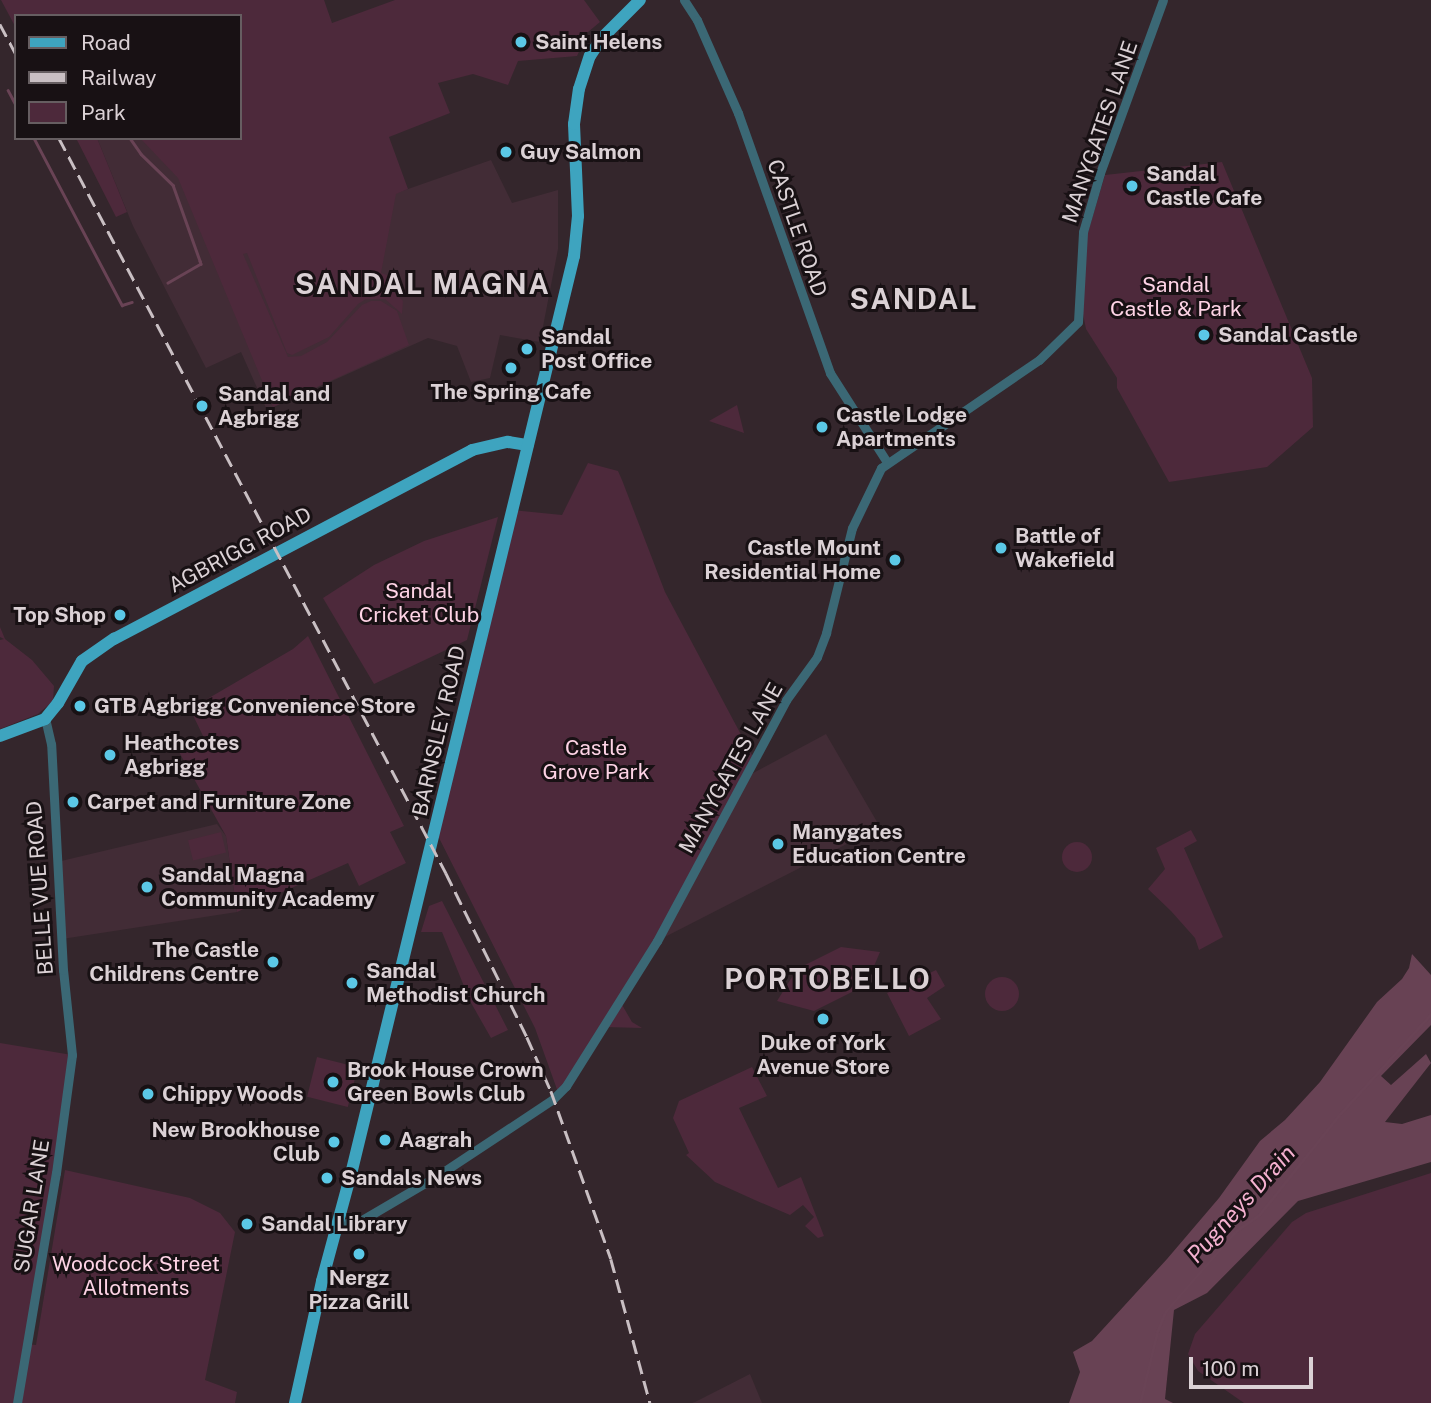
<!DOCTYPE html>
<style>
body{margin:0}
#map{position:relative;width:1431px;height:1403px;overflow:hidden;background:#34262c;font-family:"Public Sans",sans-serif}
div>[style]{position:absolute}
.built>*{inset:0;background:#422c36}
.green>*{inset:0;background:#4d293b;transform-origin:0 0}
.round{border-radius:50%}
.forest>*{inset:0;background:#684254}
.stream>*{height:2.5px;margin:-1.25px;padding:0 1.25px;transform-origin:1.25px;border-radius:1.25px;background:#694355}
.minor>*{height:9px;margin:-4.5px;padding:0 4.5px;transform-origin:4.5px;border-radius:4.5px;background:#3b6875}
.major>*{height:12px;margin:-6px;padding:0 6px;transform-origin:6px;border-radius:6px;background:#3ea4bf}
.rail>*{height:2.5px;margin-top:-1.25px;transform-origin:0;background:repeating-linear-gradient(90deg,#c9bfc3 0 14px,transparent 0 21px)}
.dots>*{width:19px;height:19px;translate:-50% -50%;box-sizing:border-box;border:4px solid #181114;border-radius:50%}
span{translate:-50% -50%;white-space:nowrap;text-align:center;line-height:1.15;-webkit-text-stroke:6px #181114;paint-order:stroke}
.poi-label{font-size:21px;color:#dbd1d5;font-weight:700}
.left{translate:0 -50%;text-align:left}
.right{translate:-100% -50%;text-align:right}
.street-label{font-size:21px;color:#dbd1d5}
.park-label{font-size:21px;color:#fed3e5}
.water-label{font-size:23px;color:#f5b1d0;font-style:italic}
.district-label{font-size:28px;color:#dbd1d5;font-weight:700;letter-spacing:2px}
.legend{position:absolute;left:14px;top:14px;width:228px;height:126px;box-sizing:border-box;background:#181114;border:2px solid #665e61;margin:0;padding:9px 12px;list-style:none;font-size:21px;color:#dbd1d5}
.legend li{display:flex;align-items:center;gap:14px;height:35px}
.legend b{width:35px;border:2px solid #665e61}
.scale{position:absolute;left:1189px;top:1357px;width:124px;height:32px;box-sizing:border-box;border:4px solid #dbd1d5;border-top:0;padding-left:9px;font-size:21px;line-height:24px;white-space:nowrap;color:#dbd1d5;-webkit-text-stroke:5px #181114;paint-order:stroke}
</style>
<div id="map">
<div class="built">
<i style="clip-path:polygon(97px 138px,240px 138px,388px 196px,491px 160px,512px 203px,558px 190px,558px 249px,540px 342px,500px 335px,490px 378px,471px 382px,457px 346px,428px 338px,267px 410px,241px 352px,206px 368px,133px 226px)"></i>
<i style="clip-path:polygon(826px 734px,880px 827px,657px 941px,744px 778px)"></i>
<i style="clip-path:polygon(217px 824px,226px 836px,237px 912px,62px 939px,57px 862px)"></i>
<i style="clip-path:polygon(750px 1374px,762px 1403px,692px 1403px,695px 1402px)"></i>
</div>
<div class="green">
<i style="clip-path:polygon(1px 0,324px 0,332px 23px,395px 0,584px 0,600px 22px,588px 32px,577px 56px,518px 61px,508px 85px,473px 74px,438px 83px,450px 113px,389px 137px,408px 189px,396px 194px,381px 273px,387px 275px,387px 285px,403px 301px,402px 314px,385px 299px,366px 299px,358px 304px,329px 337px,292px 355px,287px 353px,247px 253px,243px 254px,288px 357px,301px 356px,327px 342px,362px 305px,371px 301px,381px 301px,397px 311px,409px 345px,273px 407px,178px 178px,140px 138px,240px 138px,240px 16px,16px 16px,16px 28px)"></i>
<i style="clip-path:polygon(76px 138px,97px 138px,127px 212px,116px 217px)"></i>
<i style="clip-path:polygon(1222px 162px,1312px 378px,1313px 427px,1267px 467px,1169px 482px,1117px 388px,1117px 378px,1086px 329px,1081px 304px,1086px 239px,1105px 175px)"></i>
<i style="clip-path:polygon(737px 405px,744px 433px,709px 421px)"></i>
<i style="clip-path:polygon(588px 463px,618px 471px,622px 480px,665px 592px,754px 759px,621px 1003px,632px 1022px,642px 1028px,605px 1027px,559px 1095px,535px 1028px,435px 830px,512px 510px,562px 515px)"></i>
<i style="clip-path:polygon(498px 517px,467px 640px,374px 684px,323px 598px,374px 565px,424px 541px)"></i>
<i style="clip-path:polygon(0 627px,5px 639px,32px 660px,54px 686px,53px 701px,38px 714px,0 729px,0 640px,4px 639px,0 637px)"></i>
<i style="clip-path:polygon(308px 636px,404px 826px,390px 832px,406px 863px,359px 886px,348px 863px,237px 912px,226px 836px,179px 752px,204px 738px,190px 709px,293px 649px)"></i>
<i style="clip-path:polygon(1191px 830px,1197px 841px,1184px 848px,1223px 937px,1199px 950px,1195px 938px,1171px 911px,1148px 889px,1165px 869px,1156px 848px)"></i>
<i style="left:221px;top:832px;width:21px;height:34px;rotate:76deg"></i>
<i class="round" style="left:1062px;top:842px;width:30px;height:30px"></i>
<i style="clip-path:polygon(442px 901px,508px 1030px,491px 1038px,470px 1001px,442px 932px,421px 932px,429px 906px)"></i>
<i style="clip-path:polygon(841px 947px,880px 952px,866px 985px,814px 1011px,777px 1001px,797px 969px)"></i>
<i style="clip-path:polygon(936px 970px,945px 986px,927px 998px,941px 1019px,909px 1036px,887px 993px)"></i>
<i class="round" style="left:985px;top:977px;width:34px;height:34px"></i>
<i style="clip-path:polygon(0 1043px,72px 1055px,28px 1344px,36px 1345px,65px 1170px,190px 1198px,220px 1213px,235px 1232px,205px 1380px,237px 1392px,235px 1403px,0 1403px)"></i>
<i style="left:317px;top:1057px;width:42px;height:41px;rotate:14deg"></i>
<i style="clip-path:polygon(752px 1067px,767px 1096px,739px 1108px,778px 1188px,801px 1177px,824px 1236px,818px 1238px,805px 1226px,814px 1217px,803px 1205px,790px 1215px,757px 1201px,715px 1182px,686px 1155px,689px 1153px,673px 1118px,679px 1101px)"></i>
<i style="clip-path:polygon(1431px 1173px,1431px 1403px,1244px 1403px,1198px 1371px,1188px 1354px,1195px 1334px,1292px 1222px,1306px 1213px)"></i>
</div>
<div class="forest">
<i style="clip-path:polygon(1412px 954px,1431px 975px,1431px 1025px,1381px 1076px,1391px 1085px,1426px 1054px,1431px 1063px,1385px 1122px,1402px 1124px,1431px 1115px,1431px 1162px,1298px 1201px,1207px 1293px,1174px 1310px,1165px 1399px,1173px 1403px,1069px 1403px,1080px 1372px,1073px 1352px,1092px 1341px,1167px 1259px,1219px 1198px,1260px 1141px,1285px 1120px,1320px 1082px,1377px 1002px,1402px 979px,1409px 968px)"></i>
</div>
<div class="stream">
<i style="left:8px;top:90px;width:17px;rotate:62deg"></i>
<i style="left:34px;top:138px;width:189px;rotate:62.2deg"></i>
<i style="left:122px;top:305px;width:10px;rotate:-17deg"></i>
<i style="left:130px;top:138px;width:19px;rotate:55deg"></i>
<i style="left:141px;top:154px;width:45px;rotate:44.1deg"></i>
<i style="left:173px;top:185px;width:81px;rotate:70.4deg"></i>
<i style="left:200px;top:261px;width:3px;rotate:72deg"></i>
<i style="left:201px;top:264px;width:38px;rotate:150deg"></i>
<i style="left:1140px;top:1403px;width:73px;rotate:-76.5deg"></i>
<i style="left:1157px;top:1332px;width:22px;rotate:-68deg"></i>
<i style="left:1165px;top:1312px;width:108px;rotate:-48.8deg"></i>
<i style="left:1236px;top:1231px;width:28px;rotate:-35deg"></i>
<i style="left:1259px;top:1215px;width:129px;rotate:-51.3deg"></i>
<i style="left:1340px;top:1114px;width:135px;rotate:-47.7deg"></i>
</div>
<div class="minor">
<i style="left:684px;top:0;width:24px;rotate:57deg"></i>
<i style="left:697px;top:20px;width:102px;rotate:66.2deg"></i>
<i style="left:738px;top:113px;width:276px;rotate:70.5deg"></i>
<i style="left:830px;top:373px;width:106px;rotate:57.4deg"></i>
<i style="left:338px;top:1225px;width:25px;rotate:-12deg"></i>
<i style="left:362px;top:1220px;width:87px;rotate:-30.4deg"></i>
<i style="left:437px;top:1176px;width:138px;rotate:-33.5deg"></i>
<i style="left:552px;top:1100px;width:20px;rotate:-45deg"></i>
<i style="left:566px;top:1086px;width:171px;rotate:-57.9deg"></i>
<i style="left:657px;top:941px;width:273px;rotate:-61.8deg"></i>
<i style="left:786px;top:700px;width:53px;rotate:-54.2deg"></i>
<i style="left:817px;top:657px;width:26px;rotate:-69deg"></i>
<i style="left:826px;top:633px;width:108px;rotate:-76.1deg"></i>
<i style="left:852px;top:528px;width:67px;rotate:-64.2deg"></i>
<i style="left:881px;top:468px;width:191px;rotate:-34.4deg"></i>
<i style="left:1039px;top:360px;width:54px;rotate:-44.3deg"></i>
<i style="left:1078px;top:322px;width:90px;rotate:-86.8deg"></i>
<i style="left:1083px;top:232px;width:61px;rotate:-73.9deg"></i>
<i style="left:1100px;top:173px;width:184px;rotate:-70deg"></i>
<i style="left:17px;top:1403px;width:233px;rotate:-80.4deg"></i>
<i style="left:56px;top:1173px;width:119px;rotate:-82.3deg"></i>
<i style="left:72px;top:1055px;width:85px;rotate:-96deg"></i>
<i style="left:63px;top:970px;width:226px;rotate:-93deg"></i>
<i style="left:51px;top:744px;width:26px;rotate:-103deg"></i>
</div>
<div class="major">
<i style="left:0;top:736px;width:48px;rotate:-20.7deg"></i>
<i style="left:45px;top:719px;width:21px;rotate:-51deg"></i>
<i style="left:58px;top:703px;width:48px;rotate:-60.3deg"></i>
<i style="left:82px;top:661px;width:39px;rotate:-35deg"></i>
<i style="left:114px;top:639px;width:405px;rotate:-27.8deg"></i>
<i style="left:472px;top:450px;width:37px;rotate:-13deg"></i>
<i style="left:508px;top:442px;width:20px;rotate:9deg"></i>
<i style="left:295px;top:1403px;width:125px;rotate:-77.5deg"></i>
<i style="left:322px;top:1281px;width:115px;rotate:-74.9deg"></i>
<i style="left:352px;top:1170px;width:941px;rotate:-76.35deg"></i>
<i style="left:574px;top:256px;width:40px;rotate:-84.3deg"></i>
<i style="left:578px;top:216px;width:92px;rotate:-92.5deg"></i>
<i style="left:574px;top:124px;width:35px;rotate:-82deg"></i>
<i style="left:579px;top:89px;width:35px;rotate:-72deg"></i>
<i style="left:590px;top:56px;width:20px;rotate:-57deg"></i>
<i style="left:601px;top:39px;width:55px;rotate:-45deg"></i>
</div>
<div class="rail">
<i style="left:0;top:24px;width:34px;rotate:62deg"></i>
<i style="left:59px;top:138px;width:831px;rotate:62.23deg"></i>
<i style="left:446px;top:873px;width:183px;rotate:63.7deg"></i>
<i style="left:527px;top:1037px;width:59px;rotate:66deg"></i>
<i style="left:551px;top:1091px;width:178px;rotate:70.3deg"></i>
<i style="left:611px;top:1259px;width:149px;rotate:74.8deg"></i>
</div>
<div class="dots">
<i style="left:521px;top:42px;background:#5bc8e6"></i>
<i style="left:506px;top:152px;background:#5bc8e6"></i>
<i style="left:1132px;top:186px;background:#5bc8e6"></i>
<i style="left:1204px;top:335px;background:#5bc8e6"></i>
<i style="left:527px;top:349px;background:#5bc8e6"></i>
<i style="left:511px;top:368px;background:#5bc8e6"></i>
<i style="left:202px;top:406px;background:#5bc8e6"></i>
<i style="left:822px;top:427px;background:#5bc8e6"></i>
<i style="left:1001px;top:548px;background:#5bc8e6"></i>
<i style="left:895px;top:560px;background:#5bc8e6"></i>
<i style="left:120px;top:615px;background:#5bc8e6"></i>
<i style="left:80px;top:706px;background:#5bc8e6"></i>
<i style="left:110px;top:755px;background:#5bc8e6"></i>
<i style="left:73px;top:802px;background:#5bc8e6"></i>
<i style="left:778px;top:844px;background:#5bc8e6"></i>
<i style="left:147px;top:887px;background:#5bc8e6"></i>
<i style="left:273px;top:962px;background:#5bc8e6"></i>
<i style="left:352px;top:983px;background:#5bc8e6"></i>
<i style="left:823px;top:1019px;background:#5bc8e6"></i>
<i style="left:333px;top:1082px;background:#5bc8e6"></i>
<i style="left:148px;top:1094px;background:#5bc8e6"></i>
<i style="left:385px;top:1140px;background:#5bc8e6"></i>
<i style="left:334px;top:1142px;background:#5bc8e6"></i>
<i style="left:327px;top:1178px;background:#5bc8e6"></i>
<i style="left:247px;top:1224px;background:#5bc8e6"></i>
<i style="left:359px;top:1254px;background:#5bc8e6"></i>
</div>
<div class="poi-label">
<span class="left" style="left:535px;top:42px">Saint Helens</span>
<span class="left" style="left:520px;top:152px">Guy Salmon</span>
<span class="left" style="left:1146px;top:186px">Sandal<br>Castle Cafe</span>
<span class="left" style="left:1218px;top:335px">Sandal Castle</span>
<span class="left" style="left:541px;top:349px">Sandal<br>Post Office</span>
<span style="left:511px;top:392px">The Spring Cafe</span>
<span class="left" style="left:218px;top:406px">Sandal and<br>Agbrigg</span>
<span class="left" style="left:836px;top:427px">Castle Lodge<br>Apartments</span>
<span class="left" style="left:1015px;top:548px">Battle of<br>Wakefield</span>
<span class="right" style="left:881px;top:560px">Castle Mount<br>Residential Home</span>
<span class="right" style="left:106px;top:615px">Top Shop</span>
<span class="left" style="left:94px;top:706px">GTB Agbrigg Convenience Store</span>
<span class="left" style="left:124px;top:755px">Heathcotes<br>Agbrigg</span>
<span class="left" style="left:87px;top:802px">Carpet and Furniture Zone</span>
<span class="left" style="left:792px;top:844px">Manygates<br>Education Centre</span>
<span class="left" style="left:161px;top:887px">Sandal Magna<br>Community Academy</span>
<span class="right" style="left:259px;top:962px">The Castle<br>Childrens Centre</span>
<span class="left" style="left:366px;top:983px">Sandal<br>Methodist Church</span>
<span style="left:823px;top:1055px">Duke of York<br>Avenue Store</span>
<span class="left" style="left:347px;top:1082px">Brook House Crown<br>Green Bowls Club</span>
<span class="left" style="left:162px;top:1094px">Chippy Woods</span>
<span class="right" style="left:320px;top:1142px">New Brookhouse<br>Club</span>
<span class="left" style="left:399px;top:1140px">Aagrah</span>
<span class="left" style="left:341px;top:1178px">Sandals News</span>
<span class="left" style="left:261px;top:1224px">Sandal Library</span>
<span style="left:359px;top:1290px">Nergz<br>Pizza Grill</span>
</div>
<div class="street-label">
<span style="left:1100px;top:132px;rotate:-71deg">MANYGATES LANE</span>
<span style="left:797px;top:228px;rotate:71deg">CASTLE ROAD</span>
<span style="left:240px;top:550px;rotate:-28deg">AGBRIGG ROAD</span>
<span style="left:439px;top:731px;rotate:-77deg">BARNSLEY ROAD</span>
<span style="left:731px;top:768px;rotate:-61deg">MANYGATES LANE</span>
<span style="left:40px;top:888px;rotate:-94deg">BELLE VUE ROAD</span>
<span style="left:32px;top:1206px;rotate:-81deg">SUGAR LANE</span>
</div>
<div class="park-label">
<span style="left:1176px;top:297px">Sandal<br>Castle &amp; Park</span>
<span style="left:419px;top:603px">Sandal<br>Cricket Club</span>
<span style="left:596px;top:760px">Castle<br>Grove Park</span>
<span style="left:136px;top:1276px">Woodcock Street<br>Allotments</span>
</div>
<div class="water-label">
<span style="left:1241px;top:1204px;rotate:-48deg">Pugneys Drain</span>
</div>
<div class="district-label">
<span style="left:423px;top:284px">SANDAL MAGNA</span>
<span style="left:914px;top:299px">SANDAL</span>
<span style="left:828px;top:979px">PORTOBELLO</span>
</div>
<ul class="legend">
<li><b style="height:9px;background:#3ea4bf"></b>Road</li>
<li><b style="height:9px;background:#c9bfc3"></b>Railway</li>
<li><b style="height:19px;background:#4d293b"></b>Park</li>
</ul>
<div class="scale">100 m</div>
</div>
